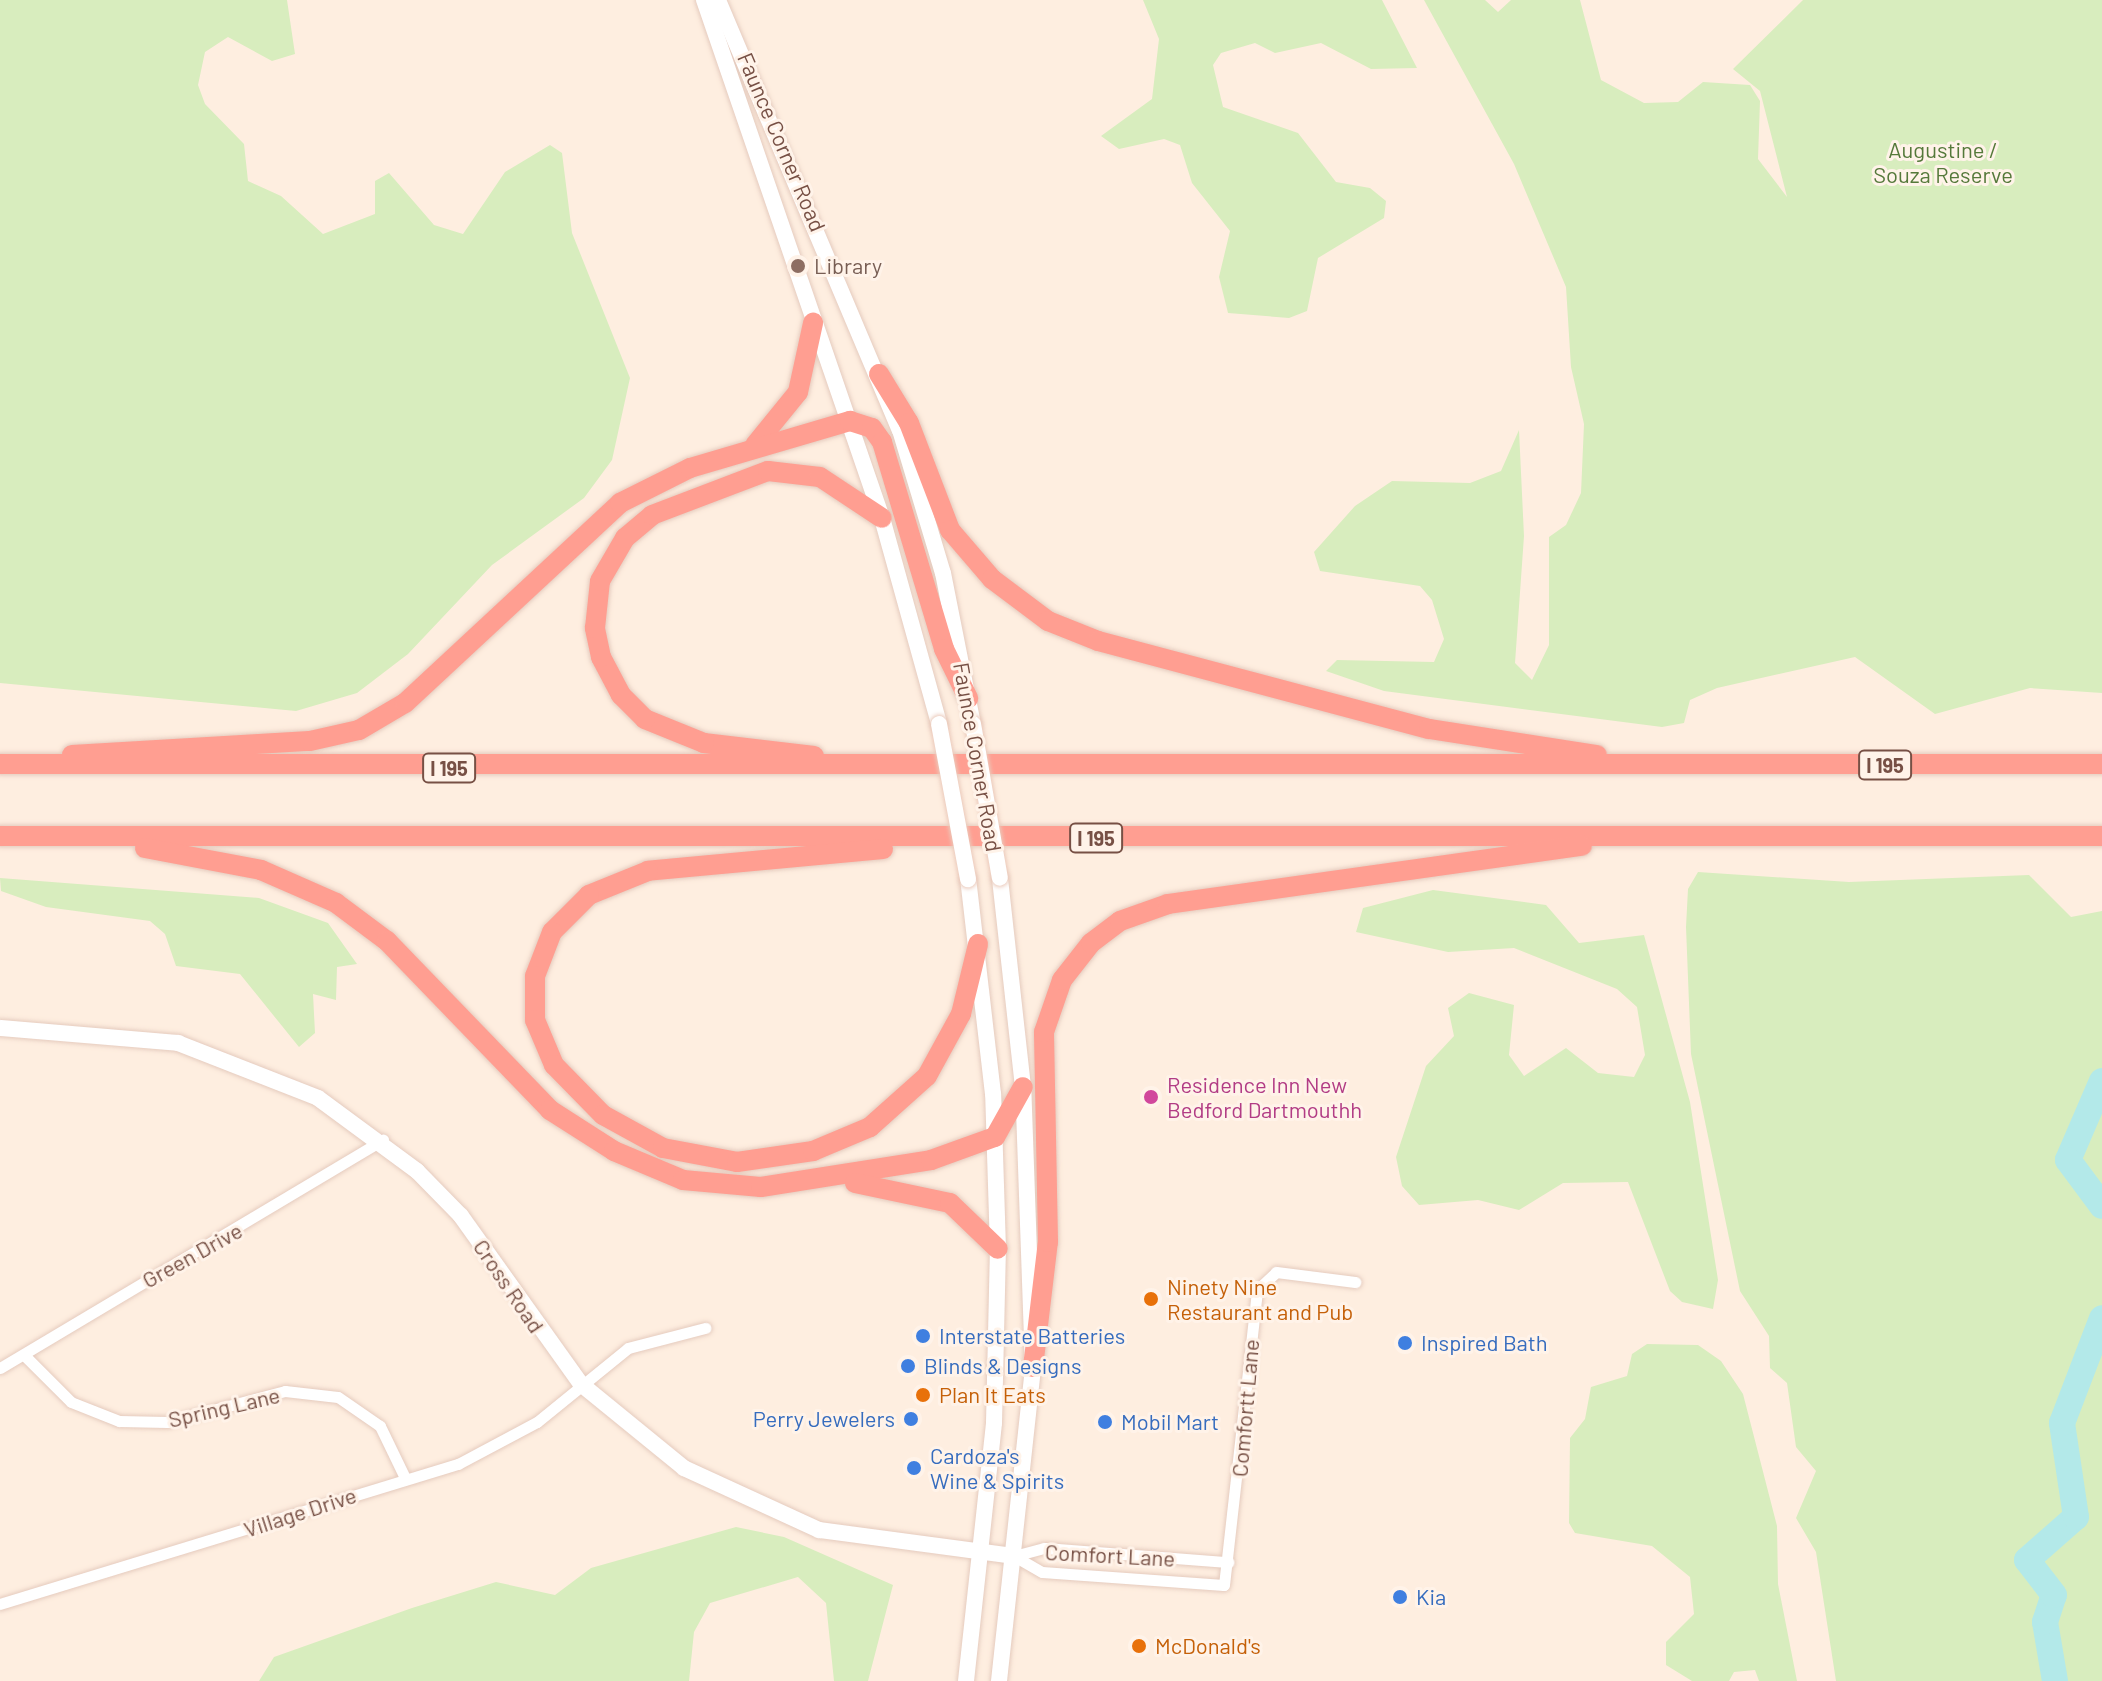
<!DOCTYPE html>
<style>
body{margin:0}
#map{position:relative;width:2102px;height:1681px;overflow:hidden;background:#feeee0;font-family:Barlow,sans-serif}
div>[style]{position:absolute}
.green>*{inset:0;background:#d8edbe}
.river>*{height:26px;margin:-13px;padding:0 13px;transform-origin:13px;border-radius:13px;background:#b3e9e9}
.roads{filter:drop-shadow(0 0 2px #e5cbbe) drop-shadow(0 0 2px #e5cbbe)}
.street>*{height:11px;margin:-5.5px;padding:0 5.5px;transform-origin:5.5px;border-radius:5.5px;background:#fff}
.secondary>*{height:16px;margin:-8px;padding:0 8px;transform-origin:8px;border-radius:8px;background:#fff}
.highway>*{height:20px;margin:-10px;padding:0 10px;transform-origin:10px;border-radius:10px;background:#ff9e91}
.bridges{filter:drop-shadow(0 0 2px #ebcabb) drop-shadow(0 0 2px #ebcabb)}
.secondary-bridge>*{height:16px;margin:-8px;padding:0 8px;transform-origin:8px;border-radius:8px;background:#fff}
.dots>*{width:22px;height:22px;translate:-50% -50%;box-sizing:border-box;border:4px solid #fff3e9;border-radius:50%}
span{translate:-50% -50%;white-space:nowrap;text-align:center;line-height:1.15;-webkit-text-stroke:6px #fff3e9;paint-order:stroke}
.shield-label span{padding:2px 6px;background:#fff3e9;border:2px solid;border-radius:6px;-webkit-text-stroke-width:0}
.shield-label{font-size:20px;color:#775045;font-weight:700}
.street-label{font-size:22px;color:#775045}
.park-label{font-size:22px;color:#55793a}
.education-label{font-size:22px;color:#785e54}
.left{translate:0 -50%;text-align:left}
.hotel-label{font-size:22px;color:#b23c85}
.food-label{font-size:22px;color:#c56008}
.shop-label{font-size:22px;color:#366cbe}
.right{translate:-100% -50%;text-align:right}
</style>
<div id="map">
<div class="green">
<i style="clip-path:polygon(0 0,287px 0,295px 54px,272px 61px,228px 37px,205px 52px,198px 85px,205px 104px,244px 144px,248px 181px,281px 196px,323px 234px,375px 214px,375px 181px,389px 173px,434px 225px,463px 234px,505px 172px,550px 145px,562px 153px,572px 233px,630px 378px,612px 460px,584px 498px,492px 565px,408px 654px,357px 693px,296px 711px,0 683px)"></i>
<i style="clip-path:polygon(1143px 0,1382px 0,1417px 68px,1371px 69px,1321px 43px,1275px 53px,1255px 43px,1221px 53px,1213px 65px,1223px 107px,1298px 133px,1336px 182px,1370px 188px,1386px 201px,1384px 218px,1318px 258px,1307px 311px,1289px 318px,1228px 313px,1219px 277px,1230px 231px,1192px 183px,1180px 145px,1164px 139px,1119px 149px,1101px 136px,1152px 99px,1159px 39px)"></i>
<i style="clip-path:polygon(1424px 0,1485px 0,1498px 12px,1511px 0,1580px 0,1601px 80px,1644px 103px,1678px 102px,1703px 82px,1750px 85px,1760px 101px,1758px 159px,1787px 197px,1760px 91px,1733px 69px,1803px 0,2102px 0,2102px 693px,2030px 688px,1935px 714px,1855px 657px,1717px 688px,1690px 700px,1684px 723px,1662px 727px,1384px 691px,1326px 671px,1337px 660px,1434px 662px,1444px 639px,1432px 600px,1420px 586px,1320px 571px,1314px 552px,1355px 506px,1392px 481px,1470px 483px,1501px 471px,1519px 430px,1524px 536px,1515px 663px,1532px 680px,1549px 645px,1549px 537px,1566px 525px,1581px 493px,1584px 424px,1571px 367px,1566px 287px,1514px 164px)"></i>
<i style="clip-path:polygon(1698px 872px,1849px 882px,2029px 875px,2071px 917px,2102px 911px,2102px 1681px,1836px 1681px,1816px 1552px,1796px 1518px,1816px 1471px,1796px 1447px,1787px 1383px,1770px 1368px,1769px 1336px,1740px 1291px,1691px 1054px,1686px 927px,1688px 889px)"></i>
<i style="clip-path:polygon(0 878px,259px 898px,328px 923px,357px 964px,337px 967px,336px 1000px,313px 994px,315px 1033px,299px 1047px,240px 974px,176px 966px,165px 934px,150px 921px,46px 907px,1px 891px)"></i>
<i style="clip-path:polygon(1433px 890px,1546px 905px,1579px 943px,1644px 935px,1690px 1102px,1718px 1280px,1713px 1309px,1682px 1302px,1670px 1291px,1628px 1182px,1563px 1183px,1519px 1210px,1478px 1200px,1419px 1205px,1402px 1186px,1396px 1157px,1426px 1066px,1454px 1036px,1448px 1008px,1469px 993px,1514px 1005px,1509px 1055px,1524px 1076px,1566px 1048px,1598px 1073px,1634px 1077px,1645px 1055px,1637px 1007px,1617px 989px,1514px 948px,1448px 952px,1356px 932px,1363px 908px)"></i>
<i style="clip-path:polygon(1647px 1344px,1698px 1345px,1721px 1361px,1743px 1394px,1777px 1526px,1778px 1584px,1797px 1681px,1759px 1681px,1755px 1670px,1734px 1672px,1729px 1681px,1692px 1681px,1666px 1665px,1666px 1642px,1694px 1614px,1690px 1577px,1652px 1546px,1575px 1533px,1569px 1523px,1570px 1438px,1585px 1419px,1591px 1387px,1627px 1376px,1632px 1354px)"></i>
<i style="clip-path:polygon(736px 1527px,784px 1537px,893px 1585px,868px 1681px,834px 1681px,826px 1603px,798px 1577px,710px 1603px,694px 1632px,689px 1681px,259px 1681px,274px 1657px,412px 1608px,496px 1582px,555px 1595px,591px 1568px)"></i>
</div>
<div class="river">
<i style="left:2102px;top:1081px;width:86px;rotate:113.3deg"></i>
<i style="left:2068px;top:1160px;width:57px;rotate:53.5deg"></i>
<i style="left:2055px;top:1681px;width:60px;rotate:-99.6deg"></i>
<i style="left:2045px;top:1622px;width:28px;rotate:-72deg"></i>
<i style="left:2054px;top:1595px;width:44px;rotate:-127.6deg"></i>
<i style="left:2027px;top:1560px;width:65px;rotate:-41.3deg"></i>
<i style="left:2076px;top:1517px;width:95px;rotate:-98.5deg"></i>
<i style="left:2062px;top:1423px;width:112px;rotate:-69.1deg"></i>
</div>
<div class="roads">
<div class="street">
<i style="left:24px;top:1355px;width:66px;rotate:45deg"></i>
<i style="left:71px;top:1402px;width:52px;rotate:21.6deg"></i>
<i style="left:119px;top:1421px;width:48px;rotate:1.2deg"></i>
<i style="left:167px;top:1422px;width:122px;rotate:-14.7deg"></i>
<i style="left:285px;top:1391px;width:53px;rotate:6.5deg"></i>
<i style="left:338px;top:1397px;width:51px;rotate:34.6deg"></i>
<i style="left:380px;top:1426px;width:58px;rotate:64.3deg"></i>
<i style="left:0;top:1368px;width:446px;rotate:-30.8deg"></i>
<i style="left:1014px;top:1556px;width:32px;rotate:30deg"></i>
<i style="left:1042px;top:1572px;width:182px;rotate:4.1deg"></i>
<i style="left:1224px;top:1585px;width:297px;rotate:-83.6deg"></i>
<i style="left:1257px;top:1290px;width:26px;rotate:-43deg"></i>
<i style="left:1276px;top:1272px;width:80px;rotate:7.2deg"></i>
<i style="left:1014px;top:1556px;width:31px;rotate:-15deg"></i>
<i style="left:1044px;top:1548px;width:185px;rotate:4.4deg"></i>
<i style="left:0;top:1604px;width:479px;rotate:-17deg"></i>
<i style="left:458px;top:1464px;width:89px;rotate:-28deg"></i>
<i style="left:537px;top:1422px;width:117px;rotate:-39.1deg"></i>
<i style="left:628px;top:1348px;width:80px;rotate:-14.6deg"></i>
</div>
<div class="secondary">
<i style="left:704px;top:0;width:548px;rotate:71.04deg"></i>
<i style="left:882px;top:518px;width:214px;rotate:74.5deg"></i>
<i style="left:718px;top:0;width:467px;rotate:67.1deg"></i>
<i style="left:900px;top:430px;width:149px;rotate:73.3deg"></i>
<i style="left:943px;top:573px;width:154px;rotate:78.8deg"></i>
<i style="left:0;top:1028px;width:179px;rotate:4.8deg"></i>
<i style="left:178px;top:1043px;width:150px;rotate:21.4deg"></i>
<i style="left:318px;top:1098px;width:123px;rotate:36.4deg"></i>
<i style="left:417px;top:1171px;width:63px;rotate:45.6deg"></i>
<i style="left:461px;top:1216px;width:206px;rotate:54.5deg"></i>
<i style="left:581px;top:1384px;width:133px;rotate:39.2deg"></i>
<i style="left:684px;top:1468px;width:149px;rotate:24.7deg"></i>
<i style="left:819px;top:1530px;width:197px;rotate:7.6deg"></i>
<i style="left:966px;top:1681px;width:260px;rotate:-83.8deg"></i>
<i style="left:994px;top:1423px;width:174px;rotate:-88.7deg"></i>
<i style="left:998px;top:1249px;width:155px;rotate:-91.8deg"></i>
<i style="left:993px;top:1094px;width:216px;rotate:-96.6deg"></i>
<i style="left:999px;top:1681px;width:316px;rotate:-83.8deg"></i>
<i style="left:1033px;top:1367px;width:280px;rotate:-92deg"></i>
<i style="left:1023px;top:1087px;width:210px;rotate:-96.3deg"></i>
</div>
<div class="highway">
<i style="left:879px;top:374px;width:57px;rotate:58.5deg"></i>
<i style="left:909px;top:423px;width:115px;rotate:69deg"></i>
<i style="left:950px;top:530px;width:65px;rotate:49.4deg"></i>
<i style="left:992px;top:579px;width:70px;rotate:36.9deg"></i>
<i style="left:1048px;top:621px;width:54px;rotate:21.8deg"></i>
<i style="left:1098px;top:641px;width:342px;rotate:14.9deg"></i>
<i style="left:1429px;top:729px;width:170px;rotate:8.8deg"></i>
<i style="left:755px;top:445px;width:68px;rotate:-50.9deg"></i>
<i style="left:798px;top:392px;width:71px;rotate:-77.7deg"></i>
<i style="left:72px;top:755px;width:238px;rotate:-3.4deg"></i>
<i style="left:310px;top:741px;width:50px;rotate:-12.7deg"></i>
<i style="left:359px;top:730px;width:53px;rotate:-30.4deg"></i>
<i style="left:405px;top:703px;width:294px;rotate:-42.9deg"></i>
<i style="left:620px;top:503px;width:78px;rotate:-26.6deg"></i>
<i style="left:690px;top:468px;width:167px;rotate:-16.4deg"></i>
<i style="left:850px;top:421px;width:23px;rotate:18deg"></i>
<i style="left:872px;top:428px;width:17px;rotate:54deg"></i>
<i style="left:882px;top:442px;width:216px;rotate:73.3deg"></i>
<i style="left:944px;top:649px;width:55px;rotate:63.9deg"></i>
<i style="left:814px;top:756px;width:111px;rotate:-173.3deg"></i>
<i style="left:704px;top:743px;width:64px;rotate:-157.9deg"></i>
<i style="left:645px;top:719px;width:34px;rotate:-135deg"></i>
<i style="left:621px;top:695px;width:43px;rotate:-117.8deg"></i>
<i style="left:601px;top:657px;width:30px;rotate:-102deg"></i>
<i style="left:595px;top:628px;width:47px;rotate:-83.9deg"></i>
<i style="left:600px;top:581px;width:50px;rotate:-59.8deg"></i>
<i style="left:625px;top:538px;width:35px;rotate:-40deg"></i>
<i style="left:652px;top:515px;width:124px;rotate:-20.8deg"></i>
<i style="left:768px;top:471px;width:52px;rotate:6.6deg"></i>
<i style="left:820px;top:477px;width:74px;rotate:33.5deg"></i>
<i style="left:0;top:764px;width:2102px"></i>
<i style="left:0;top:836px;width:2102px"></i>
<i style="left:145px;top:848px;width:118px;rotate:10.7deg"></i>
<i style="left:261px;top:870px;width:82px;rotate:23.7deg"></i>
<i style="left:336px;top:903px;width:64px;rotate:36.7deg"></i>
<i style="left:387px;top:941px;width:235px;rotate:46deg"></i>
<i style="left:550px;top:1110px;width:76px;rotate:32.6deg"></i>
<i style="left:614px;top:1151px;width:75px;rotate:22.8deg"></i>
<i style="left:683px;top:1180px;width:78px;rotate:5.1deg"></i>
<i style="left:761px;top:1187px;width:172px;rotate:-9deg"></i>
<i style="left:931px;top:1160px;width:68px;rotate:-19.8deg"></i>
<i style="left:995px;top:1137px;width:57px;rotate:-60.8deg"></i>
<i style="left:883px;top:849px;width:236px;rotate:174.7deg"></i>
<i style="left:648px;top:871px;width:64px;rotate:157.9deg"></i>
<i style="left:589px;top:895px;width:52px;rotate:135deg"></i>
<i style="left:552px;top:932px;width:47px;rotate:111.1deg"></i>
<i style="left:535px;top:976px;width:44px;rotate:90deg"></i>
<i style="left:535px;top:1020px;width:49px;rotate:67.1deg"></i>
<i style="left:554px;top:1065px;width:70px;rotate:45.6deg"></i>
<i style="left:603px;top:1115px;width:68px;rotate:28.8deg"></i>
<i style="left:663px;top:1148px;width:75px;rotate:10.7deg"></i>
<i style="left:737px;top:1162px;width:77px;rotate:-8.2deg"></i>
<i style="left:813px;top:1151px;width:62px;rotate:-22.8deg"></i>
<i style="left:870px;top:1127px;width:76px;rotate:-41.8deg"></i>
<i style="left:927px;top:1076px;width:71px;rotate:-61.3deg"></i>
<i style="left:961px;top:1014px;width:72px;rotate:-76.3deg"></i>
<i style="left:855px;top:1183px;width:97px;rotate:11.9deg"></i>
<i style="left:950px;top:1203px;width:66px;rotate:43.8deg"></i>
<i style="left:1033px;top:1367px;width:126px;rotate:-83.2deg"></i>
<i style="left:1048px;top:1242px;width:210px;rotate:-91.1deg"></i>
<i style="left:1044px;top:1032px;width:55px;rotate:-70.9deg"></i>
<i style="left:1062px;top:980px;width:47px;rotate:-51.9deg"></i>
<i style="left:1091px;top:943px;width:36px;rotate:-37deg"></i>
<i style="left:1120px;top:921px;width:51px;rotate:-19.5deg"></i>
<i style="left:1168px;top:904px;width:418px;rotate:-8deg"></i>
</div>
</div>
<div class="bridges">
<div class="secondary-bridge">
<i style="left:939px;top:724px;width:158px;rotate:79.4deg"></i>
<i style="left:973px;top:724px;width:156px;rotate:80.1deg"></i>
</div>
</div>
<div class="dots">
<i style="left:798px;top:266px;background:#8d6e63"></i>
<i style="left:1151px;top:1097px;background:#d1479c"></i>
<i style="left:1151px;top:1299px;background:#e8710a"></i>
<i style="left:923px;top:1336px;background:#3f7fe0"></i>
<i style="left:1405px;top:1343px;background:#3f7fe0"></i>
<i style="left:908px;top:1366px;background:#3f7fe0"></i>
<i style="left:923px;top:1395px;background:#e8710a"></i>
<i style="left:911px;top:1419px;background:#3f7fe0"></i>
<i style="left:1105px;top:1422px;background:#3f7fe0"></i>
<i style="left:914px;top:1468px;background:#3f7fe0"></i>
<i style="left:1400px;top:1597px;background:#3f7fe0"></i>
<i style="left:1139px;top:1646px;background:#e8710a"></i>
</div>
<div class="shield-label">
<span style="left:1885px;top:765px">I 195</span>
<span style="left:449px;top:768px">I 195</span>
<span style="left:1096px;top:838px">I 195</span>
</div>
<div class="street-label">
<span style="left:782px;top:142px;rotate:67deg">Faunce Corner Road</span>
<span style="left:978px;top:757px;rotate:80deg">Faunce Corner Road</span>
<span style="left:192px;top:1255px;rotate:-29deg">Green Drive</span>
<span style="left:509px;top:1286px;rotate:56deg">Cross Road</span>
<span style="left:224px;top:1407px;rotate:-13deg">Spring Lane</span>
<span style="left:1245px;top:1408px;rotate:-85deg">Comfortt Lane</span>
<span style="left:300px;top:1512px;rotate:-18deg">Village Drive</span>
<span style="left:1110px;top:1555px;rotate:3deg">Comfort Lane</span>
</div>
<div class="park-label">
<span style="left:1943px;top:162px">Augustine /<br>Souza Reserve</span>
</div>
<div class="education-label">
<span class="left" style="left:814px;top:266px">Library</span>
</div>
<div class="hotel-label">
<span class="left" style="left:1167px;top:1097px">Residence Inn New<br>Bedford Dartmouthh</span>
</div>
<div class="food-label">
<span class="left" style="left:1167px;top:1299px">Ninety Nine<br>Restaurant and Pub</span>
<span class="left" style="left:939px;top:1395px">Plan It Eats</span>
<span class="left" style="left:1155px;top:1646px">McDonald's</span>
</div>
<div class="shop-label">
<span class="left" style="left:939px;top:1336px">Interstate Batteries</span>
<span class="left" style="left:1421px;top:1343px">Inspired Bath</span>
<span class="left" style="left:924px;top:1366px">Blinds &amp; Designs</span>
<span class="right" style="left:895px;top:1419px">Perry Jewelers</span>
<span class="left" style="left:1121px;top:1422px">Mobil Mart</span>
<span class="left" style="left:930px;top:1468px">Cardoza's<br>Wine &amp; Spirits</span>
<span class="left" style="left:1416px;top:1597px">Kia</span>
</div>
</div>
